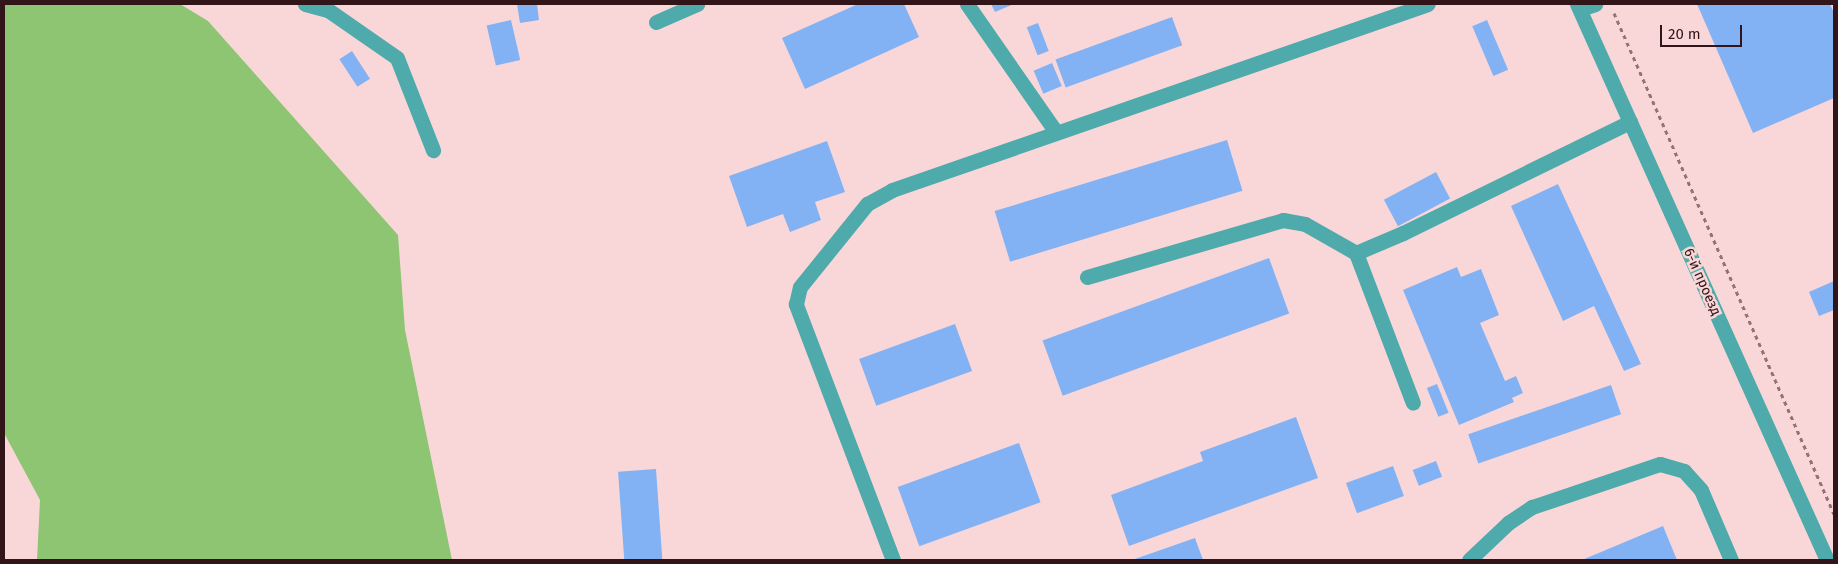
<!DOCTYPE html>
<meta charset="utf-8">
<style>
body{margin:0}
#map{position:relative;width:1838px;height:564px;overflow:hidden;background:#f9d7d8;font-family:"Fira Sans",sans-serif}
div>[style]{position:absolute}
.green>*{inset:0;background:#8dc572}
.building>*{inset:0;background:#82b2f3;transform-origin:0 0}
.path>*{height:3px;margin-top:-1.5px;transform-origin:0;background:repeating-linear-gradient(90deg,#927375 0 4px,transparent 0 8px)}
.minor>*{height:15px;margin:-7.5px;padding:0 7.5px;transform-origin:7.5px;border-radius:7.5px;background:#4eaaab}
span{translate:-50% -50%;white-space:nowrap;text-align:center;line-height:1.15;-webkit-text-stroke:5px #f9d7d8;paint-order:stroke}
.street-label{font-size:14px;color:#321518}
.frame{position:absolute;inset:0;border:5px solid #321518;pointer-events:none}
.scale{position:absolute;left:1660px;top:25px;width:82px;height:22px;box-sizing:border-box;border:2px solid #321518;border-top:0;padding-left:6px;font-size:15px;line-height:18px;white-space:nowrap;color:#321518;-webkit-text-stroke:4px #f9d7d8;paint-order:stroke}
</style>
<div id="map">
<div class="green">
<i style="clip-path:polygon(4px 4px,180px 4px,208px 21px,398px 235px,405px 330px,452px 560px,37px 560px,40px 500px,4px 433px)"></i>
</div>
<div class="building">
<i style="clip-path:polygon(517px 4px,537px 4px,539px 20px,520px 23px)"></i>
<i style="clip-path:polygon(858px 4px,904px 4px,919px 37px,805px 89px,782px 38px)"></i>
<i style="clip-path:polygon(991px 4px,1014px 4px,995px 12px)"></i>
<i style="clip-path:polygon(1697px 4px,1830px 4px,1834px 13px,1834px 98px,1753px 133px)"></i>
<i style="left:1172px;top:17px;width:30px;height:124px;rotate:70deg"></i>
<i style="left:511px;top:20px;width:41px;height:25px;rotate:77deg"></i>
<i style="left:1487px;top:20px;width:54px;height:16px;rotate:67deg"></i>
<i style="left:1038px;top:23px;width:30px;height:12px;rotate:69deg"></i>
<i style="left:352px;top:51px;width:33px;height:15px;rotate:57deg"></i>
<i style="left:1052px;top:63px;width:25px;height:20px;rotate:67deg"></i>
<i style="left:1227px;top:140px;width:53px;height:243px;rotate:73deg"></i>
<i style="clip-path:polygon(827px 141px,845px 192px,815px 202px,821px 220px,790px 232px,783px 214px,747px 227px,729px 176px)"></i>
<i style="left:1436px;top:172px;width:30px;height:59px;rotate:62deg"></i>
<i style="clip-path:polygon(1558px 184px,1641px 364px,1624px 371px,1594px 306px,1563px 321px,1511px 206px)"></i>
<i style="left:1269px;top:258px;width:59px;height:241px;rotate:70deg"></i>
<i style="clip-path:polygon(1457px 267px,1461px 277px,1481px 269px,1499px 315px,1480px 323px,1505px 381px,1516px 376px,1523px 393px,1512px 398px,1514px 402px,1459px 425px,1403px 290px)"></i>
<i style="clip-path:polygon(1834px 281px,1834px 310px,1819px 316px,1809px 292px)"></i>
<i style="left:955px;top:324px;width:50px;height:102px;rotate:70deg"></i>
<i style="left:1437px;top:384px;width:31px;height:11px;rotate:68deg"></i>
<i style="left:1611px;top:385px;width:31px;height:151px;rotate:71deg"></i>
<i style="clip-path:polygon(1296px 417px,1318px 478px,1129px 546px,1111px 495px,1203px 461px,1200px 452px)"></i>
<i style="left:1019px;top:443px;width:63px;height:129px;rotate:70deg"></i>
<i style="left:1436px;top:461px;width:17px;height:25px;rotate:69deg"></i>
<i style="left:1393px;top:466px;width:32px;height:50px;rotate:70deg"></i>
<i style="left:656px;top:469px;width:91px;height:38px;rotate:86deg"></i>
<i style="clip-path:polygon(1663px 526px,1677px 560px,1582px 560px)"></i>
<i style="clip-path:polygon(1195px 538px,1203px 560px,1132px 560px)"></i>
</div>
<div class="path">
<i style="left:1614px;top:13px;width:547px;rotate:66.29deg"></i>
</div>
<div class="minor">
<i style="left:305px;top:4px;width:24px;rotate:15deg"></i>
<i style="left:328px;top:10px;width:84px;rotate:34.8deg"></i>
<i style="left:397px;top:58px;width:99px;rotate:68.6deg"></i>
<i style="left:967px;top:4px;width:156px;rotate:55.2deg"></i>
<i style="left:1577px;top:4px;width:610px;rotate:65.79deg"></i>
<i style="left:1580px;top:9px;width:16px;rotate:-18deg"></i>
<i style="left:656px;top:22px;width:45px;rotate:-23.7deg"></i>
<i style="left:1356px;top:253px;width:160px;rotate:69.2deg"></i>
<i style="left:1087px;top:277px;width:204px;rotate:-16.2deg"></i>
<i style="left:1283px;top:220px;width:22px;rotate:10deg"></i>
<i style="left:1305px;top:224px;width:59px;rotate:29.6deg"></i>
<i style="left:1356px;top:253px;width:51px;rotate:-23.1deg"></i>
<i style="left:1403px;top:233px;width:253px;rotate:-26.1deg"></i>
<i style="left:893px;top:560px;width:274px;rotate:-110.8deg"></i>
<i style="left:796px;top:304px;width:17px;rotate:-77deg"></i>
<i style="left:800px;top:287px;width:107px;rotate:-51.1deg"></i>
<i style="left:867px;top:204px;width:29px;rotate:-29deg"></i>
<i style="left:892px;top:190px;width:567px;rotate:-19.14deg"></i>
<i style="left:1469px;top:560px;width:54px;rotate:-43.5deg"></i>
<i style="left:1508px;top:523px;width:29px;rotate:-34deg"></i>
<i style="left:1532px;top:507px;width:135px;rotate:-18.6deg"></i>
<i style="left:1660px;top:464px;width:25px;rotate:16deg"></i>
<i style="left:1684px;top:471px;width:25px;rotate:48deg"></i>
<i style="left:1701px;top:490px;width:76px;rotate:66.8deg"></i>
</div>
<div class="street-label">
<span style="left:1702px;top:282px;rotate:66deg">6-й проезд</span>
</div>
<div class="frame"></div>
<div class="scale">20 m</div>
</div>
